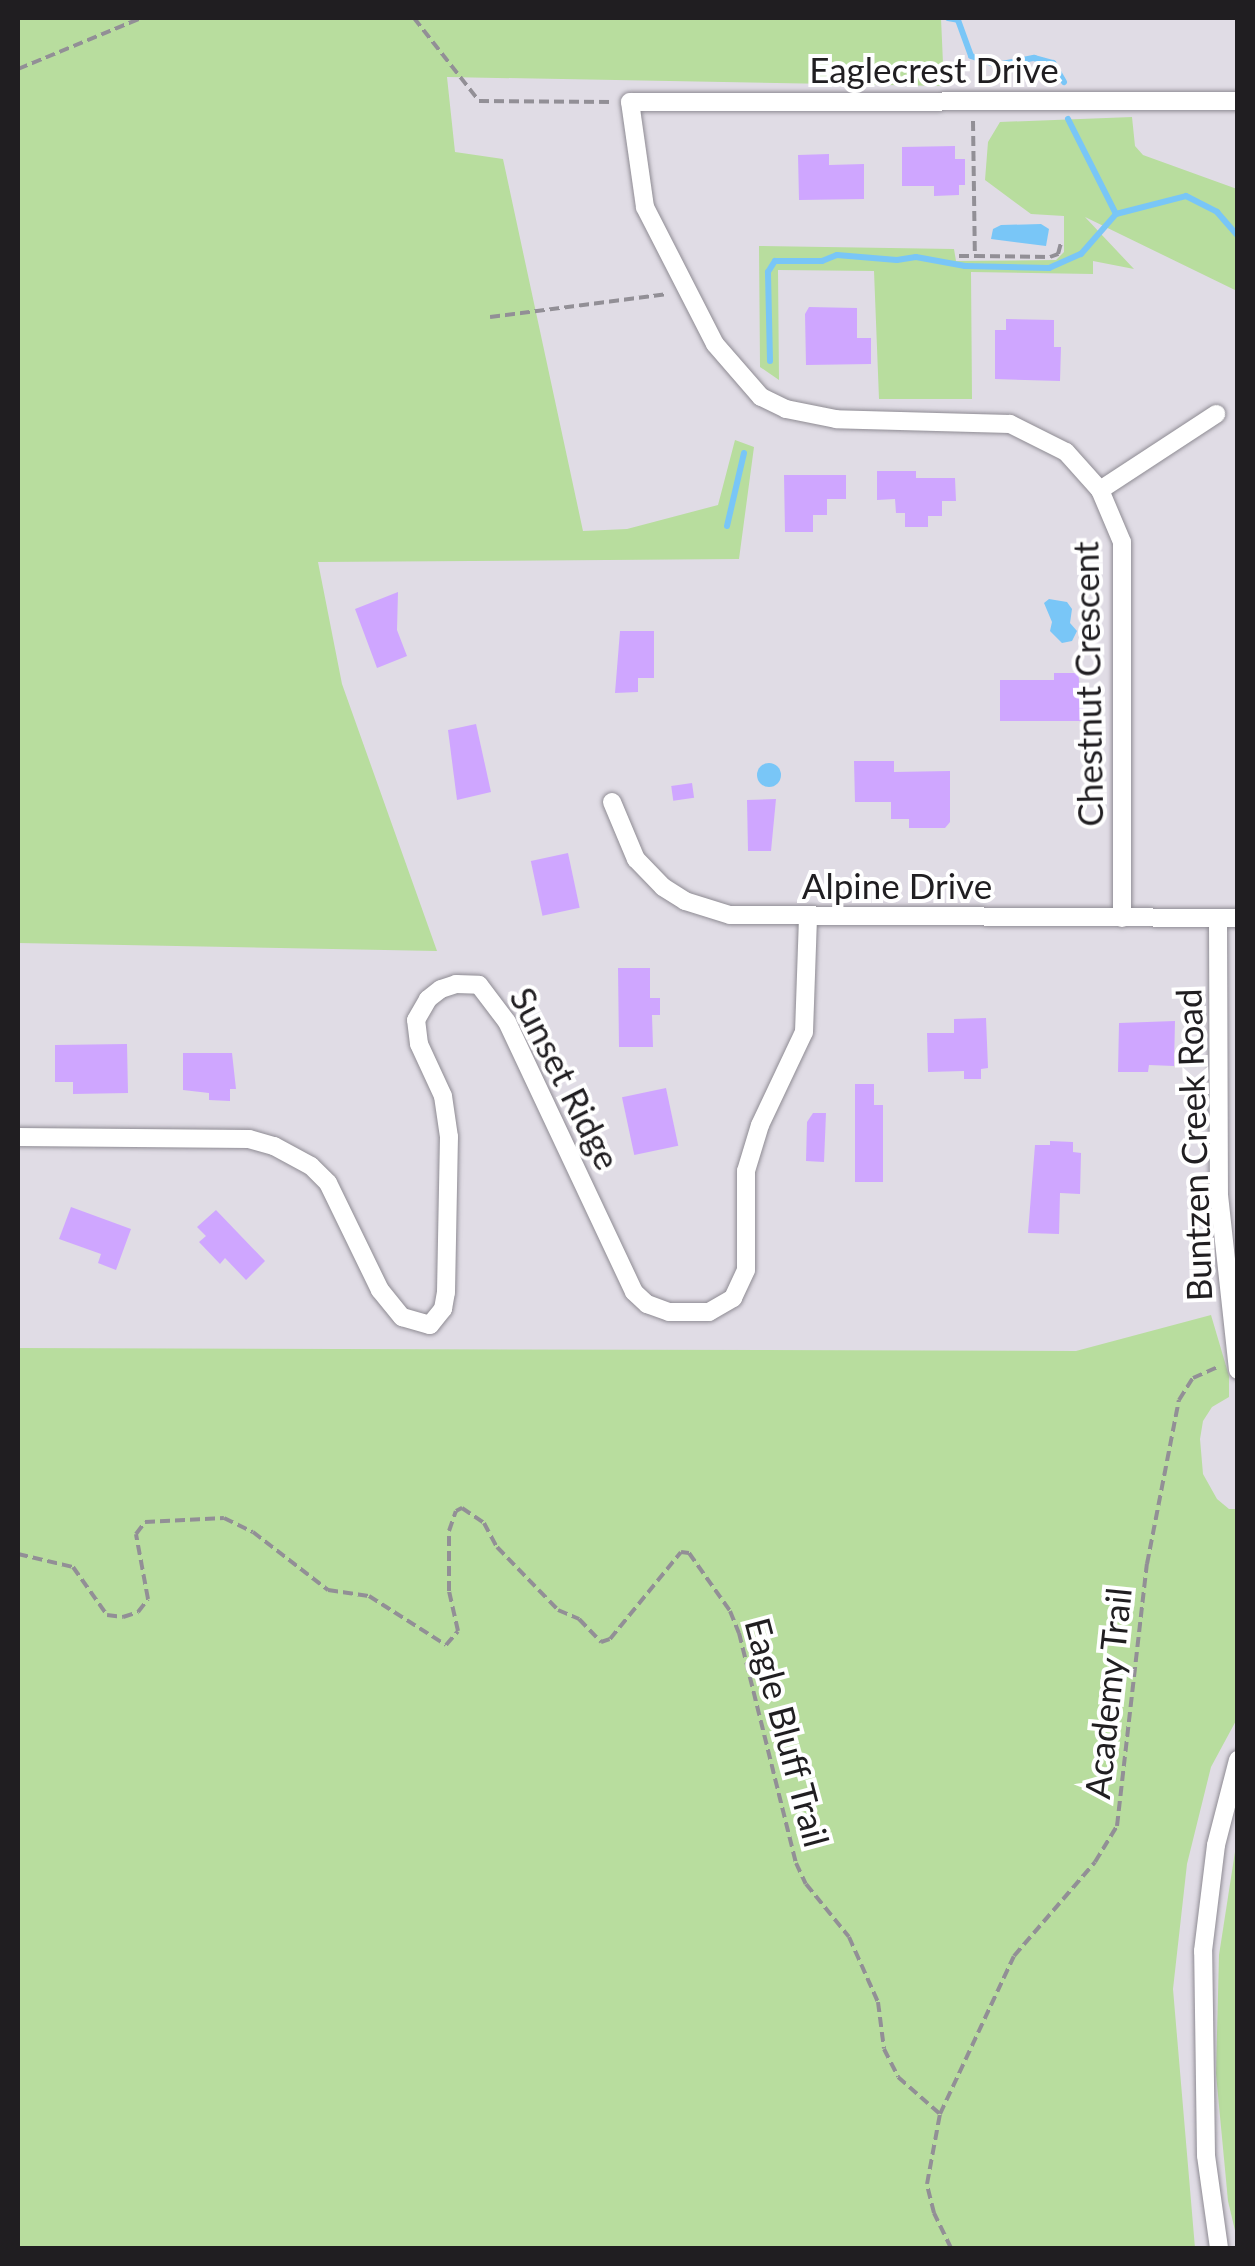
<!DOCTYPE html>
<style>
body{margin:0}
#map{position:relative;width:1255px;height:2266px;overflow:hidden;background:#e0dce5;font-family:Lato,sans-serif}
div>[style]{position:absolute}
.green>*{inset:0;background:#b8dd9e}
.water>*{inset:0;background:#79c6f7}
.round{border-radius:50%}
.stream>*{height:6px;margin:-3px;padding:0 3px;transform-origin:3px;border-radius:3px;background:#79c6f7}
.building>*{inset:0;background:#cfa6ff;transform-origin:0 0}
.path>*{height:4px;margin-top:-2px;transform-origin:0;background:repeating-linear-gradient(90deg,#928f96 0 10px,transparent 0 15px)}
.roads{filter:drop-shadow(0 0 2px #8e8b93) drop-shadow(0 0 2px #8e8b93)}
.minor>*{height:18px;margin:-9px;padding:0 9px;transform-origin:9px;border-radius:9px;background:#fff}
span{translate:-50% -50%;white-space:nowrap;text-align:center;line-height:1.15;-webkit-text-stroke:8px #fff;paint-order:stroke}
.street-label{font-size:35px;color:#201e21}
.frame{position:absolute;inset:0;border:20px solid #201e21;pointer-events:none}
</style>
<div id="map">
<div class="green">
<i style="clip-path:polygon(18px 18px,941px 18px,944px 86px,447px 77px,455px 152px,503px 159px,583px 531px,627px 529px,718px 505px,735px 440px,754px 447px,739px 559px,318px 562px,342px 684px,437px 951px,18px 943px)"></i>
<i style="clip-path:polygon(1132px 117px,1135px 146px,1143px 155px,1237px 189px,1237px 291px,1085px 217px,1134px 269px,1093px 261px,1093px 274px,971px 272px,972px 399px,879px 399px,874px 271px,778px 270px,779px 380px,760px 367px,759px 246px,954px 249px,956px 261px,1056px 260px,1064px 252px,1064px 216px,1031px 214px,985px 180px,988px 142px,1000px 122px)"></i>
<i style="clip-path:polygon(1211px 1315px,1229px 1376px,1229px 1397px,1212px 1407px,1203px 1421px,1200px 1439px,1203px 1474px,1217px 1499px,1229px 1509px,1237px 1509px,1238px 1717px,1211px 1767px,1187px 1864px,1173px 1989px,1195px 2248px,18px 2248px,18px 1348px,1076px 1351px)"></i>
<i style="clip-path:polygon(1237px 1839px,1238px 2239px,1237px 2239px,1228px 2201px,1216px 2074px,1219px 1955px)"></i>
</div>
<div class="water">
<i style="clip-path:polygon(1041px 224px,1049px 229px,1046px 246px,991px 239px,993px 229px,1001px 225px)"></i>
<i style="clip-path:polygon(1049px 599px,1067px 602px,1072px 609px,1070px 623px,1077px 631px,1072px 641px,1062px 643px,1050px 631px,1052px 622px,1044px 603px)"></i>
<i class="round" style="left:757px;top:763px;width:24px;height:24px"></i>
</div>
<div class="stream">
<i style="left:948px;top:18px;width:10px;rotate:11deg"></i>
<i style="left:958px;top:20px;width:38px;rotate:70deg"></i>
<i style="left:971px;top:56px;width:28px;rotate:19deg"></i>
<i style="left:997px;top:65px;width:38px;rotate:-11deg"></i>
<i style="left:1034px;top:58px;width:20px;rotate:15deg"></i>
<i style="left:1053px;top:63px;width:22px;rotate:60deg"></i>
<i style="left:1068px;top:119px;width:106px;rotate:63.2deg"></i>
<i style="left:1116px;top:214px;width:72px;rotate:-14.4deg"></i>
<i style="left:1186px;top:196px;width:35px;rotate:27deg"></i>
<i style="left:1217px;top:212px;width:32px;rotate:49deg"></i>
<i style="left:770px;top:361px;width:89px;rotate:-91.3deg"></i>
<i style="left:768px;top:272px;width:13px;rotate:-58deg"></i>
<i style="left:775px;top:261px;width:47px"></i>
<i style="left:822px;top:261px;width:16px;rotate:-22deg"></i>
<i style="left:837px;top:255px;width:60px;rotate:4.8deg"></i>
<i style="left:897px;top:260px;width:19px;rotate:-9deg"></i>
<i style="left:916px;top:257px;width:50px;rotate:10.4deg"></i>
<i style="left:965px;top:266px;width:84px;rotate:1.4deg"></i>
<i style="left:1049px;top:268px;width:35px;rotate:-24deg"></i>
<i style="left:1081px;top:254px;width:53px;rotate:-48.8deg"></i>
<i style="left:727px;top:526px;width:75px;rotate:-76.9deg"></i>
</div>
<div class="building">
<i style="clip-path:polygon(955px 146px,955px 159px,965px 159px,965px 185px,959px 185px,959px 195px,934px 196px,934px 186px,902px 186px,902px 147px)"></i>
<i style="clip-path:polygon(829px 154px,829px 165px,864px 164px,864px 199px,799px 200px,798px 155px)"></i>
<i style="clip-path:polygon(809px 307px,857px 308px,857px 338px,871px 338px,871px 364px,806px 365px,805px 314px)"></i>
<i style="clip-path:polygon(1006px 319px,1054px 320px,1054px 347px,1061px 347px,1060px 381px,995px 379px,995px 330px,1006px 330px)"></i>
<i style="clip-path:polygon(877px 471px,916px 471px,916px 478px,955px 478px,956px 501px,942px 501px,942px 516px,928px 516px,928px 527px,905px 527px,905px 513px,896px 513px,895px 499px,877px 500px)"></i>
<i style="clip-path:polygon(784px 475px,846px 475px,846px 499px,827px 499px,827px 515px,813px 515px,813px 532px,785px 532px)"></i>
<i style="clip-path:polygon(398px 592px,397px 630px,407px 656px,377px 668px,355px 609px)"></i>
<i style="clip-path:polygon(620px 631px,654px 631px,654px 678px,638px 678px,638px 692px,615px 693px)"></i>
<i style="clip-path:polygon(1054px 673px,1078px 673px,1085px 721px,1000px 721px,1000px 680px,1054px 680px)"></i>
<i style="clip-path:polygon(476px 724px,491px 792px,457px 800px,448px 730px)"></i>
<i style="clip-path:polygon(854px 761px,894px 761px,894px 772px,950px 771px,950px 822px,945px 828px,909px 828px,909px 819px,891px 819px,891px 802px,855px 802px)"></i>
<i style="left:692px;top:783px;width:15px;height:21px;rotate:82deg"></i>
<i style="clip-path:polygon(776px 799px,771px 851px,748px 851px,747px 800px)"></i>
<i style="left:568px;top:853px;width:56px;height:38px;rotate:78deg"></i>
<i style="clip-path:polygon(618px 968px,650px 968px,650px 998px,660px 998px,660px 1015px,652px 1015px,653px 1047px,619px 1047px)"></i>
<i style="clip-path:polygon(986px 1018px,988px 1068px,981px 1069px,981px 1079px,964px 1079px,964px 1071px,928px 1072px,927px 1033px,954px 1033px,954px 1019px)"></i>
<i style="clip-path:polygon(1175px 1021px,1174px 1066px,1149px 1065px,1148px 1072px,1118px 1072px,1119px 1023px)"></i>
<i style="clip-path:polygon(127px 1044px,128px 1093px,73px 1094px,73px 1082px,55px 1082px,55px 1045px)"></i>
<i style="clip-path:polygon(183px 1053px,232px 1053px,236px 1089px,230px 1089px,230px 1101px,209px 1100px,209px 1093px,183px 1090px)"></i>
<i style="clip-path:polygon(855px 1084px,874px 1084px,874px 1105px,883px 1105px,883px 1182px,855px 1182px)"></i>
<i style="left:666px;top:1088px;width:59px;height:45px;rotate:78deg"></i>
<i style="clip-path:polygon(813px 1113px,826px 1113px,824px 1162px,806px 1161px,807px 1122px)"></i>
<i style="clip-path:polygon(1050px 1141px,1073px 1142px,1073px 1152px,1081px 1153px,1080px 1194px,1060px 1193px,1059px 1234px,1028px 1233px,1035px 1145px,1050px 1145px)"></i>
<i style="clip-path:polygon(71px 1207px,131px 1229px,116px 1270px,98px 1263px,101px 1254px,59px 1239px)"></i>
<i style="clip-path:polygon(216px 1210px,265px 1261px,246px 1280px,225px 1258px,220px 1264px,199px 1242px,206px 1236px,197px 1227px)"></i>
</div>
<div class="path">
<i style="left:414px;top:18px;width:105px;rotate:51.9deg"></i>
<i style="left:479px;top:101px;width:135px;rotate:0.4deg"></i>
<i style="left:18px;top:69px;width:133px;rotate:-22.5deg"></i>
<i style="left:973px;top:121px;width:135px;rotate:89.2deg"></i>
<i style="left:975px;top:256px;width:75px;rotate:0.8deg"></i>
<i style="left:1050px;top:257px;width:9px;rotate:-21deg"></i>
<i style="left:1058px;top:254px;width:11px;rotate:-75deg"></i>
<i style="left:959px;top:256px;width:16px"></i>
<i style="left:490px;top:317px;width:179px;rotate:-7.4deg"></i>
<i style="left:18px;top:1554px;width:57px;rotate:13.3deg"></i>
<i style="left:73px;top:1567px;width:59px;rotate:54.7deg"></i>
<i style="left:107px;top:1615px;width:16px;rotate:7deg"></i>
<i style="left:123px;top:1617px;width:16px;rotate:-18deg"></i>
<i style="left:138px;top:1612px;width:16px;rotate:-52deg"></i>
<i style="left:148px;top:1599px;width:66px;rotate:-100.5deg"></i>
<i style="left:136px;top:1534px;width:15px;rotate:-53deg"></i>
<i style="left:145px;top:1522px;width:79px;rotate:-2.9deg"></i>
<i style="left:224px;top:1518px;width:32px;rotate:26deg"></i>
<i style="left:253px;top:1532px;width:95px;rotate:37.7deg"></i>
<i style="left:328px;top:1590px;width:41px;rotate:8.3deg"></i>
<i style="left:369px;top:1596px;width:91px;rotate:32.5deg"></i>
<i style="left:446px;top:1645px;width:18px;rotate:-49deg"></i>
<i style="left:458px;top:1631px;width:41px;rotate:-102.7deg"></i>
<i style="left:449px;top:1591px;width:60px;rotate:-90deg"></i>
<i style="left:449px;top:1531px;width:21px;rotate:-71deg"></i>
<i style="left:456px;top:1511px;width:7px;rotate:-27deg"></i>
<i style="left:462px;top:1508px;width:27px;rotate:34deg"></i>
<i style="left:484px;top:1523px;width:27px;rotate:62deg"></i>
<i style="left:497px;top:1547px;width:88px;rotate:45.9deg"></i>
<i style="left:558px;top:1610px;width:23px;rotate:23deg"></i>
<i style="left:579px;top:1619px;width:32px;rotate:46deg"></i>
<i style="left:601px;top:1642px;width:9px;rotate:-18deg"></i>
<i style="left:610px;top:1639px;width:112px;rotate:-50.8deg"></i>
<i style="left:681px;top:1552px;width:8px;rotate:7deg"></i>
<i style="left:689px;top:1553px;width:71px;rotate:54.7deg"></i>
<i style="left:730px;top:1611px;width:24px;rotate:68deg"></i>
<i style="left:739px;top:1633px;width:237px;rotate:76.1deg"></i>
<i style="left:796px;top:1863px;width:23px;rotate:65deg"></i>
<i style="left:806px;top:1884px;width:68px;rotate:50.9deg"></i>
<i style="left:849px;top:1937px;width:71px;rotate:66deg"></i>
<i style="left:878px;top:2002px;width:47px;rotate:82.7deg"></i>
<i style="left:884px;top:2049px;width:31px;rotate:63deg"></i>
<i style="left:898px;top:2077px;width:56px;rotate:41.4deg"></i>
<i style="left:951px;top:2248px;width:39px;rotate:-116deg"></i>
<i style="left:934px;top:2213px;width:30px;rotate:-104deg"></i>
<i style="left:927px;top:2184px;width:71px;rotate:-79.5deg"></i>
<i style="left:940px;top:2114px;width:174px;rotate:-64.9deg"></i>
<i style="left:1014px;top:1956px;width:124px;rotate:-49.2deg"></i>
<i style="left:1095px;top:1862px;width:42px;rotate:-58.6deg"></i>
<i style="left:1117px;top:1826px;width:264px;rotate:-83.5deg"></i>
<i style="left:1147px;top:1564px;width:167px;rotate:-79deg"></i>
<i style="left:1179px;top:1400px;width:26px;rotate:-58deg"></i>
<i style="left:1193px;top:1378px;width:27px;rotate:-24deg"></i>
</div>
<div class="roads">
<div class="minor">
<i style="left:1100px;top:490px;width:139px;rotate:-33.2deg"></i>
<i style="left:612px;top:802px;width:62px;rotate:67.2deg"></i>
<i style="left:636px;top:859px;width:39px;rotate:46deg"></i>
<i style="left:663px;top:887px;width:26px;rotate:32deg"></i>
<i style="left:685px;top:901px;width:47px;rotate:17.3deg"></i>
<i style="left:730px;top:915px;width:508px;rotate:0.34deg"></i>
<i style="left:1122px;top:918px;width:376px;rotate:-90deg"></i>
<i style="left:1122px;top:542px;width:56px;rotate:-112.9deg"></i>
<i style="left:1100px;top:490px;width:51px;rotate:-131.8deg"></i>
<i style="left:1066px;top:452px;width:63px;rotate:-153.4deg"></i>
<i style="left:1010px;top:424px;width:174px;rotate:-178.4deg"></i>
<i style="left:836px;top:419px;width:51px;rotate:-168.7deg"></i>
<i style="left:786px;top:409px;width:28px;rotate:-154deg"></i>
<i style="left:761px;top:397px;width:70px;rotate:-131deg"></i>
<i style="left:715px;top:344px;width:154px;rotate:-117.1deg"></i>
<i style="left:645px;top:207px;width:106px;rotate:-98.1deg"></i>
<i style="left:630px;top:102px;width:608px;rotate:-0.09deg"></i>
<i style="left:1218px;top:918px;width:277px;rotate:89.8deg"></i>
<i style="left:1219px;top:1195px;width:176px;rotate:83.8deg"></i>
<i style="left:18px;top:1137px;width:231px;rotate:0.5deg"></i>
<i style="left:249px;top:1139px;width:26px;rotate:16deg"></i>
<i style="left:274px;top:1146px;width:42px;rotate:28.4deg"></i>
<i style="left:311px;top:1166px;width:24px;rotate:45deg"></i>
<i style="left:328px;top:1183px;width:119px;rotate:64.1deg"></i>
<i style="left:380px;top:1290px;width:35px;rotate:51deg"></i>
<i style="left:402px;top:1317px;width:29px;rotate:16deg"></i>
<i style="left:430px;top:1325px;width:21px;rotate:-51deg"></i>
<i style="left:443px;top:1309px;width:17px;rotate:-80deg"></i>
<i style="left:446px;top:1292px;width:155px;rotate:-88.9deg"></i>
<i style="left:449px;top:1137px;width:41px;rotate:-98.3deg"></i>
<i style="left:443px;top:1096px;width:57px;rotate:-114.8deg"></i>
<i style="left:419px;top:1044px;width:24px;rotate:-97deg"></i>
<i style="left:416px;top:1020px;width:24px;rotate:-60deg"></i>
<i style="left:428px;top:999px;width:16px;rotate:-38deg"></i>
<i style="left:441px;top:989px;width:16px;rotate:-18deg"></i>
<i style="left:456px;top:984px;width:23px;rotate:2deg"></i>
<i style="left:479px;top:985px;width:46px;rotate:52.9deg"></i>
<i style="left:507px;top:1022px;width:298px;rotate:64.8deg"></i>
<i style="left:634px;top:1292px;width:18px;rotate:43deg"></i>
<i style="left:647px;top:1304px;width:23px;rotate:20deg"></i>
<i style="left:669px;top:1312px;width:40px"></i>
<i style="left:709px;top:1312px;width:28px;rotate:-30deg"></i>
<i style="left:733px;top:1298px;width:31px;rotate:-65deg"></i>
<i style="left:746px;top:1270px;width:99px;rotate:-90deg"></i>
<i style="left:746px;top:1171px;width:48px;rotate:-73.1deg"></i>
<i style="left:760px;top:1125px;width:103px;rotate:-64.7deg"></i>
<i style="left:804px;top:1032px;width:116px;rotate:-88deg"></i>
<i style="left:1219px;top:2248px;width:94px;rotate:-98deg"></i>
<i style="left:1206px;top:2155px;width:204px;rotate:-90.8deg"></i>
<i style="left:1203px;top:1951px;width:107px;rotate:-83deg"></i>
<i style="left:1216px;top:1845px;width:88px;rotate:-75.5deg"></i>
</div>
</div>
<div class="street-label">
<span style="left:934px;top:69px">Eaglecrest Drive</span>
<span style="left:1087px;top:684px;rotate:-91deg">Chestnut Crescent</span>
<span style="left:897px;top:885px">Alpine Drive</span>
<span style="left:566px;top:1078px;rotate:63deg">Sunset Ridge</span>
<span style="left:1193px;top:1145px;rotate:-92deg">Buntzen Creek Road</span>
<span style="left:1107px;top:1693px;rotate:-84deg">Academy Trail</span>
<span style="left:788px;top:1732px;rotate:75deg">Eagle Bluff Trail</span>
</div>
<div class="frame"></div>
</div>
